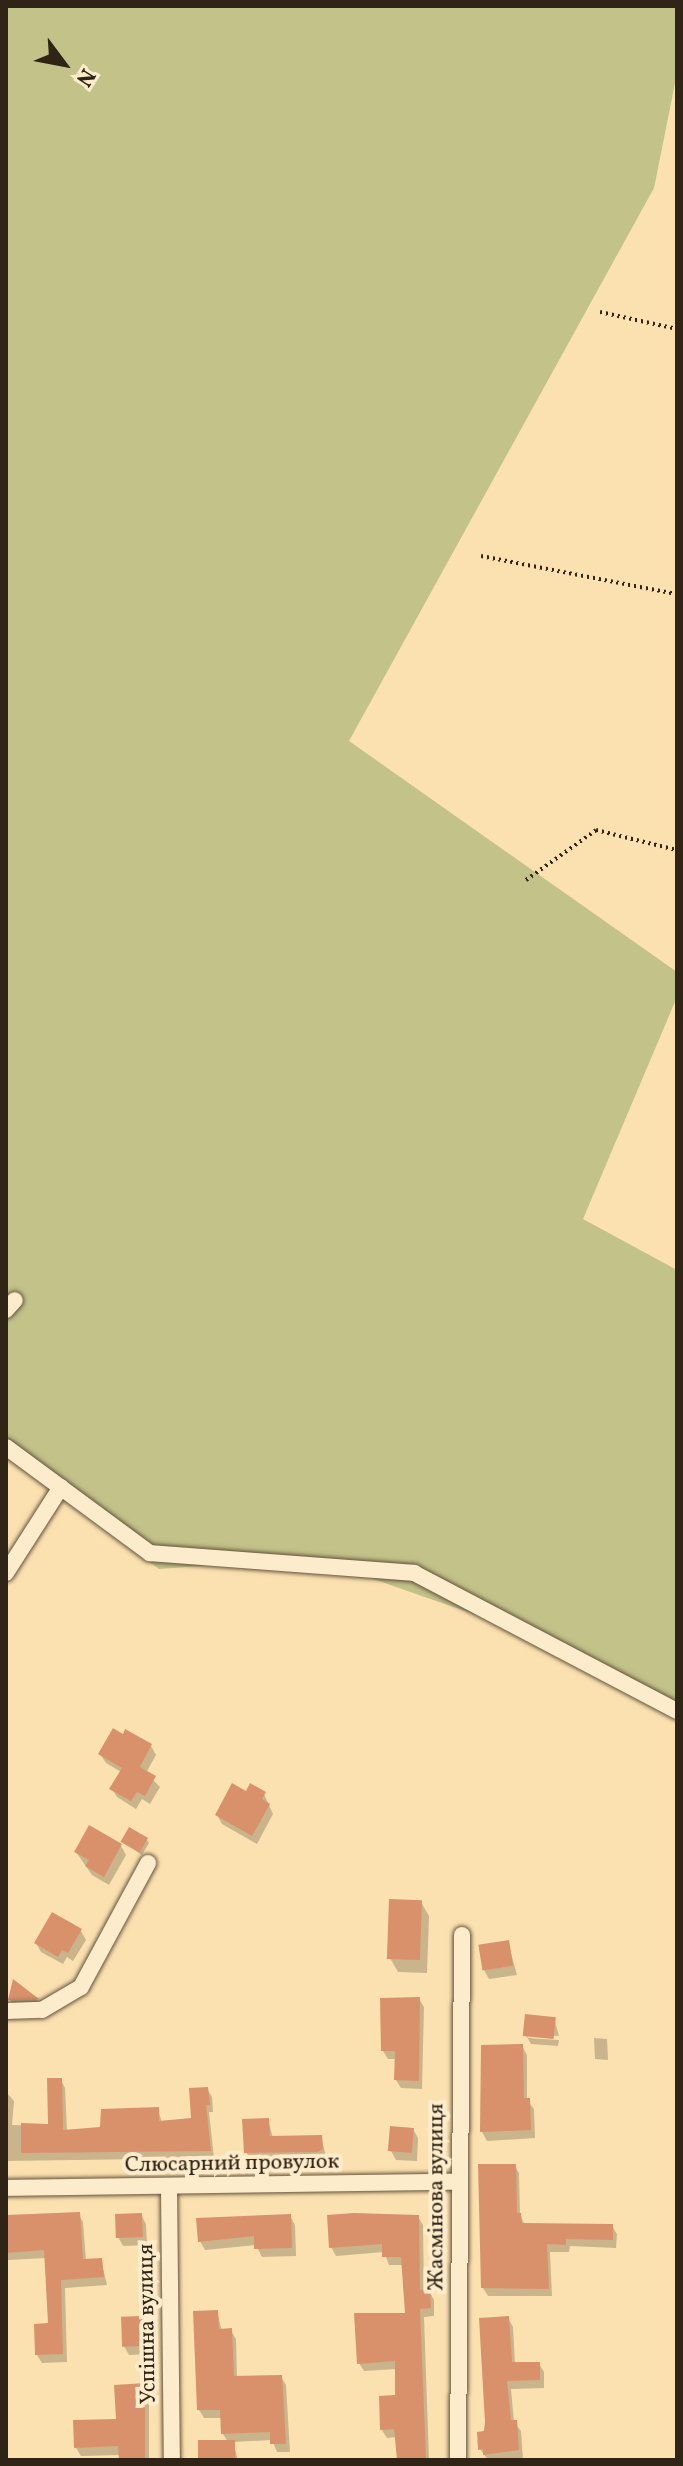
<!DOCTYPE html>
<meta charset="utf-8">
<style>
body{margin:0}
#map{position:relative;width:683px;height:2466px;overflow:hidden;background:#fce1b0;font-family:Vollkorn,serif}
div>[style]{position:absolute}
.green>*{inset:0;background:#c2c289}
.shadow>*{inset:0;background:#0003}
.building>*{inset:0;background:#d8916a;transform-origin:0 0}
.path>*{height:4px;margin-top:-2px;transform-origin:0;background:repeating-linear-gradient(90deg,#2f2415 0 2px,transparent 0 6px)}
.roads{filter:drop-shadow(0 0 2px #62533c) drop-shadow(0 0 2px #62533c)}
.street>*{height:16px;margin:-8px;padding:0 8px;transform-origin:8px;border-radius:8px;background:#fdeccc}
span{translate:-50% -50%;white-space:nowrap;text-align:center;line-height:1.15;-webkit-text-stroke:8px #fdeccc;paint-order:stroke}
.street-label{font-size:22px;color:#2f2415}
.frame{position:absolute;inset:0;border:8px solid #2f2415;pointer-events:none}
.north{position:absolute;left:24px;top:24px;width:80px;height:80px;-webkit-text-stroke:6px #fdeccc;paint-order:stroke;rotate:122deg;font-size:22px;font-weight:700;line-height:32px;text-align:center;color:#2f2415}
.north::after{content:'';display:block;margin:auto;width:28px;height:36px;background:#2f2415;clip-path:polygon(50% 0,100% 100%,50% 72%,0 100%)}
</style>
<div id="map">
<div class="green">
<i style="clip-path:polygon(6px 6px,677px 6px,677px 73px,654px 188px,349px 741px,677px 972px,677px 997px,583px 1219px,677px 1270px,677px 1714px,511px 1627px,313px 1558px,159px 1569px,6px 1457px)"></i>
</div>
<div class="shadow">
<i style="clip-path:polygon(151px 1746px,156px 1755px,146px 1773px,160px 1787px,150px 1804px,142px 1799px,136px 1809px,117px 1797px,112px 1789px,121px 1772px,106px 1763px,100px 1754px)"></i>
<i style="clip-path:polygon(247px 1793px,264px 1794px,273px 1814px,257px 1844px,222px 1824px,217px 1815px)"></i>
<i style="clip-path:polygon(147px 1840px,149px 1843px,142px 1855px,123px 1842px)"></i>
<i style="clip-path:polygon(121px 1846px,126px 1855px,109px 1885px,92px 1875px,76px 1852px)"></i>
<i style="clip-path:polygon(421px 1902px,429px 1916px,427px 1973px,398px 1972px,390px 1958px)"></i>
<i style="clip-path:polygon(81px 1931px,86px 1940px,73px 1961px,67px 1957px,63px 1964px,41px 1952px,36px 1943px)"></i>
<i style="clip-path:polygon(508px 1942px,517px 1975px,489px 1979px,484px 1970px)"></i>
<i style="clip-path:polygon(14px 1982px,37px 2000px,41px 2008px,15px 2008px,10px 2000px)"></i>
<i style="clip-path:polygon(419px 1999px,424px 2007px,422px 2089px,401px 2088px,396px 2080px,396px 2059px,388px 2059px,383px 2051px)"></i>
<i style="clip-path:polygon(554px 2018px,559px 2036px,528px 2034px,528px 2038px,559px 2040px,558px 2046px,531px 2044px,526px 2035px)"></i>
<i style="clip-path:polygon(594px 2038px,607px 2039px,608px 2060px,595px 2059px)"></i>
<i style="clip-path:polygon(522px 2046px,527px 2055px,527px 2100px,534px 2109px,535px 2138px,487px 2141px,482px 2132px)"></i>
<i style="clip-path:polygon(61px 2080px,65px 2088px,67px 2131px,102px 2129px,158px 2109px,162px 2123px,194px 2119px,207px 2089px,212px 2097px,213px 2112px,209px 2112px,214px 2158px,6px 2161px,6px 2092px,14px 2101px,12px 2125px,50px 2126px)"></i>
<i style="clip-path:polygon(268px 2120px,273px 2138px,321px 2137px,326px 2156px,251px 2160px,246px 2152px)"></i>
<i style="clip-path:polygon(413px 2129px,418px 2138px,417px 2161px,396px 2160px,391px 2151px)"></i>
<i style="clip-path:polygon(515px 2166px,519px 2173px,520px 2215px,525px 2225px,612px 2226px,617px 2234px,616px 2248px,570px 2246px,569px 2252px,550px 2252px,552px 2296px,488px 2296px,483px 2288px)"></i>
<i style="clip-path:polygon(78px 2214px,83px 2222px,86px 2261px,101px 2260px,107px 2285px,65px 2288px,67px 2362px,42px 2363px,37px 2355px,50px 2325px,46px 2258px,8px 2260px,6px 2217px)"></i>
<i style="clip-path:polygon(141px 2215px,146px 2224px,147px 2245px,123px 2246px,118px 2237px)"></i>
<i style="clip-path:polygon(290px 2216px,295px 2225px,296px 2256px,262px 2257px,256px 2245px,205px 2250px,200px 2241px)"></i>
<i style="clip-path:polygon(418px 2217px,423px 2225px,424px 2292px,429px 2291px,434px 2300px,434px 2316px,424px 2317px,429px 2460px,399px 2460px,397px 2437px,387px 2438px,382px 2430px,397px 2397px,397px 2369px,364px 2371px,359px 2363px,407px 2315px,404px 2265px,389px 2265px,384px 2252px,336px 2256px,331px 2247px)"></i>
<i style="clip-path:polygon(217px 2312px,222px 2331px,231px 2331px,236px 2339px,237px 2378px,281px 2377px,286px 2385px,290px 2452px,277px 2452px,272px 2440px,233px 2442px,238px 2460px,200px 2460px,228px 2442px,223px 2434px,223px 2418px,204px 2418px,199px 2410px)"></i>
<i style="clip-path:polygon(142px 2318px,147px 2327px,148px 2354px,129px 2355px,124px 2346px)"></i>
<i style="clip-path:polygon(508px 2318px,513px 2327px,515px 2364px,539px 2364px,544px 2372px,544px 2388px,511px 2389px,514px 2422px,521px 2431px,523px 2460px,488px 2460px,480px 2449px)"></i>
<i style="clip-path:polygon(144px 2385px,149px 2394px,149px 2460px,120px 2460px,120px 2455px,81px 2456px,76px 2448px,118px 2421px)"></i>
</div>
<div class="building">
<i style="clip-path:polygon(113px 1728px,123px 1734px,125px 1729px,152px 1744px,140px 1767px,156px 1776px,145px 1796px,137px 1792px,131px 1801px,109px 1789px,122px 1768px,98px 1754px)"></i>
<i style="clip-path:polygon(232px 1783px,246px 1791px,250px 1783px,266px 1792px,262px 1799px,270px 1804px,252px 1836px,215px 1815px)"></i>
<i style="clip-path:polygon(89px 1825px,122px 1844px,104px 1877px,85px 1866px,89px 1860px,74px 1852px)"></i>
<i style="left:129px;top:1827px;width:22px;height:17px;rotate:30deg"></i>
<i style="left:389px;top:1899px;width:33px;height:60px;rotate:2deg"></i>
<i style="clip-path:polygon(52px 1912px,82px 1929px,68px 1953px,62px 1950px,58px 1957px,34px 1943px)"></i>
<i style="left:509px;top:1940px;width:26px;height:31px;rotate:81deg"></i>
<i style="clip-path:polygon(13px 1979px,39px 1999px,8px 2000px)"></i>
<i style="clip-path:polygon(420px 1997px,419px 2081px,394px 2080px,395px 2051px,381px 2051px,380px 1998px)"></i>
<i style="left:525px;top:2014px;width:31px;height:22px;rotate:6deg"></i>
<i style="clip-path:polygon(523px 2044px,524px 2098px,530px 2098px,531px 2130px,480px 2132px,481px 2045px)"></i>
<i style="clip-path:polygon(47px 2078px,62px 2078px,63px 2130px,100px 2127px,101px 2109px,159px 2107px,159px 2121px,191px 2118px,189px 2088px,208px 2087px,210px 2105px,206px 2105px,211px 2151px,21px 2153px,21px 2123px,48px 2124px)"></i>
<i style="clip-path:polygon(269px 2118px,270px 2136px,322px 2135px,323px 2149px,318px 2152px,244px 2153px,242px 2119px)"></i>
<i style="left:390px;top:2126px;width:24px;height:25px;rotate:5deg"></i>
<i style="clip-path:polygon(478px 2164px,516px 2164px,517px 2213px,521px 2213px,522px 2223px,613px 2224px,613px 2240px,566px 2239px,566px 2245px,547px 2244px,549px 2289px,481px 2288px)"></i>
<i style="clip-path:polygon(80px 2212px,83px 2259px,102px 2258px,104px 2277px,61px 2280px,63px 2354px,35px 2355px,34px 2324px,48px 2323px,44px 2250px,6px 2253px,6px 2215px)"></i>
<i style="left:142px;top:2213px;width:24px;height:27px;rotate:88deg"></i>
<i style="clip-path:polygon(354px 2213px,419px 2215px,420px 2290px,430px 2289px,431px 2308px,420px 2309px,426px 2460px,397px 2460px,394px 2429px,380px 2430px,379px 2396px,395px 2395px,395px 2361px,357px 2364px,354px 2313px,405px 2313px,401px 2257px,382px 2257px,382px 2244px,329px 2248px,327px 2215px)"></i>
<i style="clip-path:polygon(291px 2214px,292px 2248px,254px 2249px,254px 2236px,198px 2242px,196px 2218px)"></i>
<i style="clip-path:polygon(218px 2310px,219px 2329px,232px 2328px,234px 2376px,282px 2375px,286px 2444px,270px 2444px,270px 2432px,221px 2434px,220px 2410px,197px 2410px,193px 2311px)"></i>
<i style="left:143px;top:2316px;width:30px;height:22px;rotate:88deg"></i>
<i style="clip-path:polygon(509px 2316px,512px 2362px,540px 2362px,540px 2380px,507px 2381px,511px 2420px,517px 2420px,519px 2450px,483px 2455px,483px 2449px,478px 2450px,477px 2432px,484px 2431px,485px 2422px,479px 2318px)"></i>
<i style="clip-path:polygon(145px 2383px,145px 2460px,119px 2460px,118px 2446px,74px 2448px,73px 2420px,116px 2419px,114px 2385px)"></i>
<i style="left:235px;top:2440px;width:20px;height:37px;rotate:90deg"></i>
</div>
<div class="path">
<i style="left:600px;top:312px;width:79px;rotate:12.4deg"></i>
<i style="left:481px;top:556px;width:200px;rotate:11deg"></i>
<i style="left:526px;top:880px;width:86px;rotate:-35.5deg"></i>
<i style="left:596px;top:830px;width:83px;rotate:13.9deg"></i>
</div>
<div class="roads">
<div class="street">
<i style="left:6px;top:1310px;width:13px;rotate:-48deg"></i>
<i style="left:6px;top:1447px;width:179px;rotate:36.4deg"></i>
<i style="left:150px;top:1553px;width:265px;rotate:4.3deg"></i>
<i style="left:414px;top:1573px;width:297px;rotate:27.7deg"></i>
<i style="left:6px;top:1573px;width:102px;rotate:-57.4deg"></i>
<i style="left:6px;top:2011px;width:36px;rotate:-2deg"></i>
<i style="left:42px;top:2010px;width:45px;rotate:-30.5deg"></i>
<i style="left:81px;top:1987px;width:141px;rotate:-61.6deg"></i>
<i style="left:6px;top:2188px;width:453px;rotate:-0.8deg"></i>
<i style="left:169px;top:2188px;width:272px;rotate:89.4deg"></i>
<i style="left:458px;top:2460px;width:525px;rotate:-89.56deg"></i>
</div>
</div>
<div class="street-label">
<span style="left:232px;top:2164px;rotate:-1deg">Слюсарний провулок</span>
<span style="left:437px;top:2197px;rotate:-90deg">Жасмінова вулиця</span>
<span style="left:148px;top:2324px;rotate:-91deg">Успішна вулиця</span>
</div>
<div class="frame"></div>
<div class="north">N</div>
</div>
